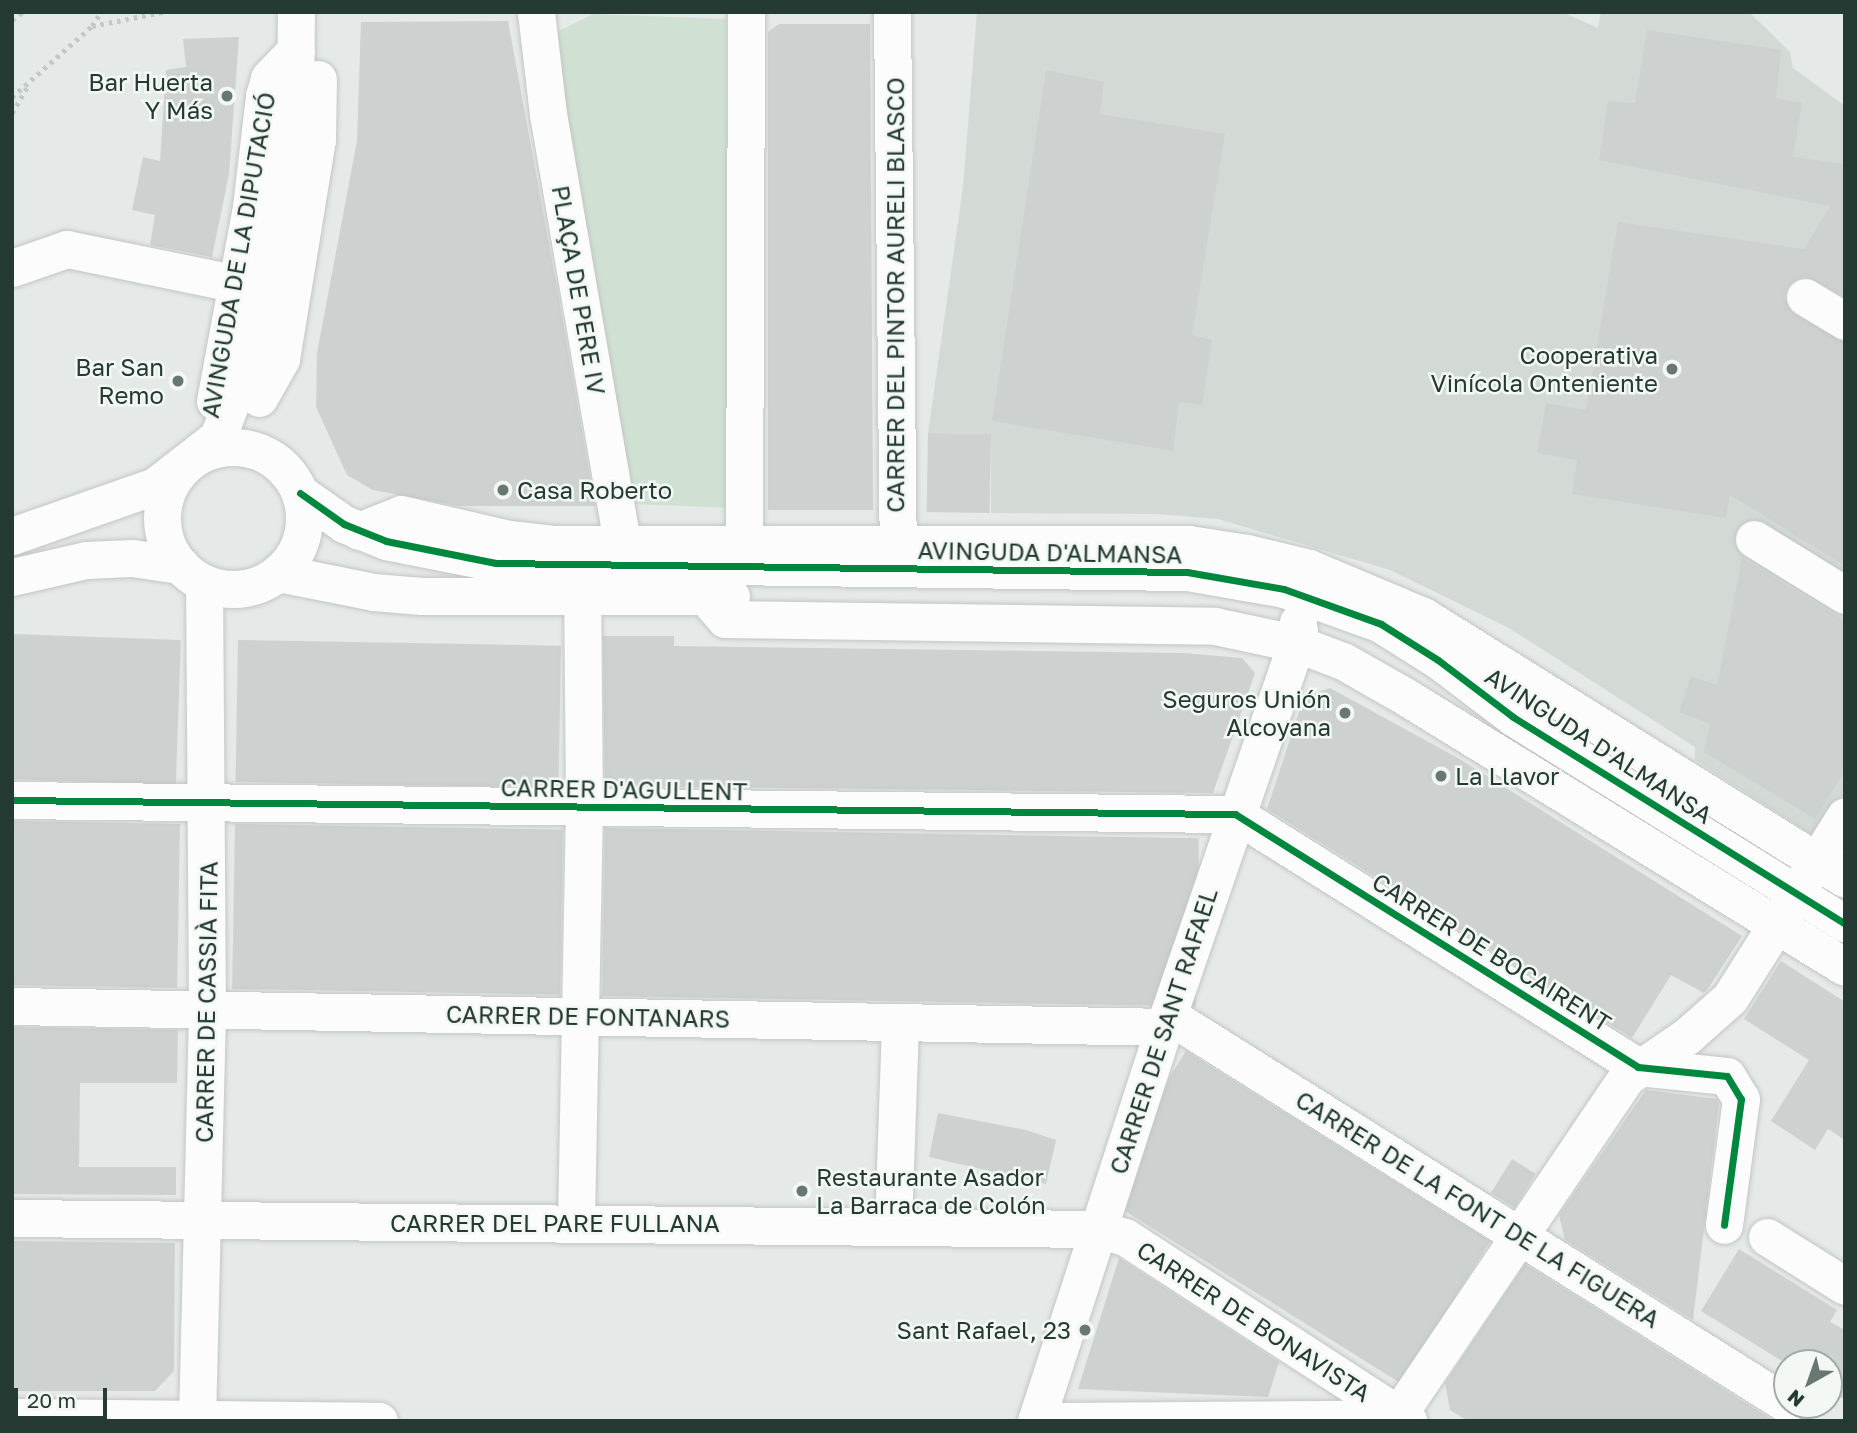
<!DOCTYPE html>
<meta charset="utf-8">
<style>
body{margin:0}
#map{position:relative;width:1857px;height:1433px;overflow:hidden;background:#e5e9e7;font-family:"Golos Text",sans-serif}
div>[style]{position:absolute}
.built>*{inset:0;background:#d3dad6}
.green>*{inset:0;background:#d0e1d3}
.building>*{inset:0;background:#cdd2d0;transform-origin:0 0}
.path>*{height:4.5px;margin-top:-2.25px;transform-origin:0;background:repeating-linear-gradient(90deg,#c2c9c5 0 3.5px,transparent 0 8.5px)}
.roads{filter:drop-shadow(0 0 2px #c2c6c4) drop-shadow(0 0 2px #c2c6c4)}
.minor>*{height:37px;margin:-18.5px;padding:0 18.5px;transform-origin:18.5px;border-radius:18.5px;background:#fbfcfb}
.minor>.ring{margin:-18.5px;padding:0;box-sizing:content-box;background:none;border:37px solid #fbfcfb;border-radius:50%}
.cycleway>*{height:7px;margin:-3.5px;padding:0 3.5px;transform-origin:3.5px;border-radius:3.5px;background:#00873e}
.dots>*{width:19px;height:19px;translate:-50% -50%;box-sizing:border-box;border:4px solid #f3f8f5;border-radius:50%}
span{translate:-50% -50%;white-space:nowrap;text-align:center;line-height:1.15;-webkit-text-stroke:5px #f3f8f5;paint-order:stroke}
.poi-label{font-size:24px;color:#243a32}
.right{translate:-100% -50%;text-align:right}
.left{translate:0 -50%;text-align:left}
.street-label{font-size:24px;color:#243a32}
.frame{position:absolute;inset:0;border:14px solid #243a32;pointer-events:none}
.north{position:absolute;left:1773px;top:1349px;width:70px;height:70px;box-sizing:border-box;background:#f3f8f5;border:2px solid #a0aca7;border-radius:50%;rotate:220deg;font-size:19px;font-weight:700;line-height:28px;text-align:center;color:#243a32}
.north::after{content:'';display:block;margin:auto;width:24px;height:32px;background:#687771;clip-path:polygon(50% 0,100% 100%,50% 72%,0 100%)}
.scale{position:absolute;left:14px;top:1388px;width:93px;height:32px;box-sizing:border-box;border:4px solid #243a32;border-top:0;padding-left:9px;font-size:21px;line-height:24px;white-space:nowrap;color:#243a32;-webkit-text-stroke:5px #f3f8f5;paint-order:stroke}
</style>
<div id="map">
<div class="built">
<i style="clip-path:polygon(977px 12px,1562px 12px,1598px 28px,1601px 12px,1749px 12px,1790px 52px,1793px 68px,1845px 106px,1845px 856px,1695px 760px,1695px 747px,1509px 628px,1390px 570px,1218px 519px,1156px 514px,991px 513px,991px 434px,928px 433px,963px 187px)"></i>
</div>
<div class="green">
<i style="clip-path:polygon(593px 14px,726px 19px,730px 508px,633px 504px,553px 52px,555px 33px)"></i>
</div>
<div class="building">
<i style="clip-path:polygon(508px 21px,556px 282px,595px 506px,458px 506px,373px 490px,347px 475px,316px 407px,317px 353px,357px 141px,361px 22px)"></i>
<i style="clip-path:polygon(779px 24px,870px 24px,873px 510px,768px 510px,768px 32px)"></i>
<i style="clip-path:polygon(1647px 30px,1781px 50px,1776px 98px,1802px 103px,1793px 157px,1845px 164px,1845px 296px,1805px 276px,1787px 286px,1784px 297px,1794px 315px,1845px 342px,1845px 566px,1730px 495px,1726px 518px,1572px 494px,1577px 460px,1537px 453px,1546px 403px,1586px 410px,1618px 222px,1804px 249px,1830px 206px,1599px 160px,1608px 101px,1635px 103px)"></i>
<i style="clip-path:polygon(239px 37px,229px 174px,212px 257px,150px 245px,155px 215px,132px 210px,143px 157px,160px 161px,166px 70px,186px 67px,183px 39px)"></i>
<i style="clip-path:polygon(1046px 70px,1104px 82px,1100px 114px,1225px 134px,1192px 335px,1212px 340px,1202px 405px,1179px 402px,1173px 451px,992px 421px)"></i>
<i style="left:928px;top:433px;width:63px;height:79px;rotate:1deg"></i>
<i style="clip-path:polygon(1742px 558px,1845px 621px,1845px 771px,1815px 819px,1704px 752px,1710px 724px,1679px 712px,1691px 676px,1717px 685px)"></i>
<i style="left:12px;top:634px;width:169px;height:145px;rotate:2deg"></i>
<i style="clip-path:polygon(603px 636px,674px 636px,674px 646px,1183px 653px,1242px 658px,1255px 673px,1213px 793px,605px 786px)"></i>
<i style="left:238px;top:640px;width:323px;height:142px;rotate:1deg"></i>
<i style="clip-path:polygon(1330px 688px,1458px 758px,1742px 936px,1707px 990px,1704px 993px,1671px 975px,1632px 1038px,1267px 809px,1304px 697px)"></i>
<i style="left:12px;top:821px;width:168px;height:164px;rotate:1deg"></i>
<i style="left:235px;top:824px;width:328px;height:165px;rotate:1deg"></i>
<i style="left:605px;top:828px;width:594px;height:168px;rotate:1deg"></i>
<i style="clip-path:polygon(1781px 961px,1845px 1002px,1845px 1140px,1828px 1129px,1815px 1150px,1771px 1121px,1809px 1060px,1744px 1019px)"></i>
<i style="clip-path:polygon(12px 1027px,178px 1030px,177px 1083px,80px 1083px,79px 1167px,176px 1167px,176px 1195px,12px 1194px)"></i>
<i style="left:1186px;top:1051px;width:359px;height:168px;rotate:32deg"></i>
<i style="clip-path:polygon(1646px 1090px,1717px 1099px,1719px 1104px,1693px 1320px,1565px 1240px,1559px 1215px)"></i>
<i style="clip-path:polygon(938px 1113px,1026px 1130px,1056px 1140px,1046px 1184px,929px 1157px)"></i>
<i style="left:1512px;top:1159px;width:28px;height:40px;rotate:32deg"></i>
<i style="clip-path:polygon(12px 1241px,175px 1243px,174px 1371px,155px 1391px,12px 1391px)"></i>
<i style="clip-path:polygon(1739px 1249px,1837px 1310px,1830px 1322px,1845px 1330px,1845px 1400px,1829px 1390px,1829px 1363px,1787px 1364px,1701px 1311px)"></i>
<i style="clip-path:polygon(1119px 1258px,1279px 1362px,1268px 1397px,1078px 1389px)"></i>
<i style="clip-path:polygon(1525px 1264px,1774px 1421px,1468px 1421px,1450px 1410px,1445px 1383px)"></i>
</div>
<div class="path">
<i style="left:12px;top:20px;width:14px;rotate:-36deg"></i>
<i style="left:92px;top:26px;width:17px;rotate:-57deg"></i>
<i style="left:12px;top:97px;width:107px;rotate:-41.6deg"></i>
<i style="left:92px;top:26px;width:72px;rotate:-11.2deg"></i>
<i style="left:12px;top:113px;width:30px;rotate:-60deg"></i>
</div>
<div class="roads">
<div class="minor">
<i style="left:536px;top:12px;width:103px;rotate:83.3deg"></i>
<i style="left:548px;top:114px;width:457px;rotate:80.2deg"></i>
<i style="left:892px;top:12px;width:552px;rotate:89.38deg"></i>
<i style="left:12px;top:268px;width:58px;rotate:-19.1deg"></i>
<i style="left:67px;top:249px;width:174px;rotate:11.6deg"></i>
<i style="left:1805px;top:297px;width:47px;rotate:31deg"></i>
<i style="left:259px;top:398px;width:45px;rotate:-60.6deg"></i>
<i style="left:281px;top:359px;width:222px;rotate:-80.7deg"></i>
<i style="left:317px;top:140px;width:61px;rotate:-89.1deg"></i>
<i style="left:215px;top:401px;width:197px;rotate:-79.5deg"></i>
<i style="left:251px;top:207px;width:112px;rotate:-83.3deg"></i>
<i style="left:264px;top:96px;width:19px;rotate:-74deg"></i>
<i style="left:269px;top:78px;width:39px;rotate:-46deg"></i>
<i class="ring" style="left:162px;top:447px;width:105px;height:105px"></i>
<i style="left:300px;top:493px;width:54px;rotate:35.2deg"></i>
<i style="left:344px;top:524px;width:45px;rotate:22deg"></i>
<i style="left:386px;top:541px;width:112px;rotate:11.3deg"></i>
<i style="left:496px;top:563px;width:691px;rotate:0.75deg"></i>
<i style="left:1187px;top:572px;width:98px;rotate:9.9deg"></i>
<i style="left:1284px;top:589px;width:103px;rotate:19.8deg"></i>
<i style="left:1381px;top:624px;width:67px;rotate:32.3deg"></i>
<i style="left:1438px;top:660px;width:94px;rotate:37.2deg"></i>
<i style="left:1513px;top:717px;width:391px;rotate:31.9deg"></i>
<i style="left:359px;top:531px;width:45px;rotate:-22deg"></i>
<i style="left:401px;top:514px;width:111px;rotate:13deg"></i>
<i style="left:509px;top:539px;width:44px;rotate:6.5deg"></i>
<i style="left:553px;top:544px;width:636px"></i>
<i style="left:1189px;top:544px;width:59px;rotate:8.8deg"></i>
<i style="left:1247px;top:553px;width:64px;rotate:13.6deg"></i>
<i style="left:1309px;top:568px;width:124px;rotate:22.8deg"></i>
<i style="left:1423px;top:616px;width:497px;rotate:31.9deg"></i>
<i style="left:12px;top:536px;width:151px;rotate:-19.3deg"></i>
<i style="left:155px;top:486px;width:80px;rotate:-37.9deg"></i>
<i style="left:218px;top:437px;width:106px;rotate:-69.5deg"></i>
<i style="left:255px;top:338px;width:235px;rotate:-80.2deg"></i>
<i style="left:295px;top:106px;width:94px;rotate:-89.4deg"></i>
<i style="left:1754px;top:539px;width:107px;rotate:31.6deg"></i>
<i style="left:744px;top:542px;width:530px;rotate:-89.78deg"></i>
<i style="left:279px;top:573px;width:96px;rotate:11.4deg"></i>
<i style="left:373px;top:592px;width:49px;rotate:4.7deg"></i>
<i style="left:422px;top:596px;width:309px"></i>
<i style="left:12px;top:577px;width:76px;rotate:-12.9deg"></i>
<i style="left:86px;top:560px;width:46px;rotate:-2.5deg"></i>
<i style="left:132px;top:558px;width:49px;rotate:8.3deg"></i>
<i style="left:706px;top:597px;width:29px;rotate:49deg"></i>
<i style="left:725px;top:619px;width:490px;rotate:0.8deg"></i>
<i style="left:1215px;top:626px;width:82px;rotate:12deg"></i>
<i style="left:1295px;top:643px;width:51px;rotate:20.6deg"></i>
<i style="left:1343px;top:661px;width:73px;rotate:29.7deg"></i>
<i style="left:1406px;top:697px;width:515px;rotate:31.59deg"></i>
<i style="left:12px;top:800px;width:1223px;rotate:0.66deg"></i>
<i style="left:1235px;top:814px;width:476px;rotate:32.1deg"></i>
<i style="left:1638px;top:1067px;width:89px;rotate:5.8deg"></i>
<i style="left:1727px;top:1076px;width:27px;rotate:59deg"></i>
<i style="left:1741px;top:1099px;width:127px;rotate:97.7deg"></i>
<i style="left:12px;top:1006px;width:1152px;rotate:1.04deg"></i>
<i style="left:1168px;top:1015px;width:731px;rotate:32.15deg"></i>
<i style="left:12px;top:1218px;width:1085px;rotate:0.58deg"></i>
<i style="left:1097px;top:1229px;width:29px;rotate:16deg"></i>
<i style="left:1125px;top:1237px;width:338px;rotate:33deg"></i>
<i style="left:576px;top:1223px;width:415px;rotate:-88.9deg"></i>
<i style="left:584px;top:808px;width:211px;rotate:-90.5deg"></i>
<i style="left:893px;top:1225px;width:202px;rotate:-88deg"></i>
<i style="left:1767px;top:1237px;width:92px;rotate:32.1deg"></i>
<i style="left:12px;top:1417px;width:367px;rotate:0.6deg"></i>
<i style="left:197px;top:1421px;width:413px;rotate:-88.6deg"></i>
<i style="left:207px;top:1008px;width:425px;rotate:-90.4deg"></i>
<i style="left:1036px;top:1421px;width:414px;rotate:-72deg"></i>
<i style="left:1164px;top:1027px;width:416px;rotate:-71deg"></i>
<i style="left:1299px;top:634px;width:12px;rotate:-95deg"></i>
<i style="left:1051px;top:1421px;width:305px;rotate:-0.4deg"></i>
<i style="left:1356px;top:1419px;width:25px;rotate:-5deg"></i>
<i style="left:1381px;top:1417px;width:25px;rotate:-26deg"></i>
<i style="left:1404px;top:1406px;width:397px;rotate:-55.9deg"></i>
<i style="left:1627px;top:1077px;width:73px;rotate:-34.3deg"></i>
<i style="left:1687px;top:1036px;width:57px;rotate:-41.5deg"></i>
<i style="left:1730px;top:998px;width:215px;rotate:-57.7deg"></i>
</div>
</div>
<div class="cycleway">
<i style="left:300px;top:493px;width:54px;rotate:35.2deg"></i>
<i style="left:344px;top:524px;width:45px;rotate:22deg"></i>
<i style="left:386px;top:541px;width:112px;rotate:11.3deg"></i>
<i style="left:496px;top:563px;width:691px;rotate:0.75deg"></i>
<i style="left:1187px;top:572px;width:98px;rotate:9.9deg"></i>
<i style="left:1284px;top:589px;width:103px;rotate:19.8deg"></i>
<i style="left:1381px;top:624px;width:67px;rotate:32.3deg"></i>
<i style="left:1438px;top:660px;width:94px;rotate:37.2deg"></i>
<i style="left:1513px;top:717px;width:391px;rotate:31.9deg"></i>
<i style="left:12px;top:800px;width:1223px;rotate:0.66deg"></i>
<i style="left:1235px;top:814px;width:476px;rotate:32.1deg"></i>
<i style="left:1638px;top:1067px;width:89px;rotate:5.8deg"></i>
<i style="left:1727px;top:1076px;width:27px;rotate:59deg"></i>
<i style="left:1741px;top:1099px;width:127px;rotate:97.7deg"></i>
</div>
<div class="dots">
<i style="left:227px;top:96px;background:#687771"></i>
<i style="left:1672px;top:369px;background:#687771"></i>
<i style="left:178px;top:381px;background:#687771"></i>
<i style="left:503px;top:490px;background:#687771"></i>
<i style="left:1345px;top:713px;background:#687771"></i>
<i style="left:1441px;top:776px;background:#687771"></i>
<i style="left:802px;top:1191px;background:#687771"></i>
<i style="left:1085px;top:1330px;background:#687771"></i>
</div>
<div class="poi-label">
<span class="right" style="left:213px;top:96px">Bar Huerta<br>Y Más</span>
<span class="right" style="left:1658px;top:369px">Cooperativa<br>Vinícola Onteniente</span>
<span class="right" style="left:164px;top:381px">Bar San<br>Remo</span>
<span class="left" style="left:517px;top:490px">Casa Roberto</span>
<span class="right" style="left:1331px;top:713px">Seguros Unión<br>Alcoyana</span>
<span class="left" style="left:1455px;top:776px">La Llavor</span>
<span class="left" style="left:816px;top:1191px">Restaurante Asador<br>La Barraca de Colón</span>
<span class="right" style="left:1071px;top:1330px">Sant Rafael, 23</span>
</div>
<div class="street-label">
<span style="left:238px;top:255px;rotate:-80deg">AVINGUDA DE LA DIPUTACIÓ</span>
<span style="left:579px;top:290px;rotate:80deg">PLAÇA DE PERE IV</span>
<span style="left:895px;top:295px;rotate:-90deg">CARRER DEL PINTOR AURELI BLASCO</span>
<span style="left:1050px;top:552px;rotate:1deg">AVINGUDA D'ALMANSA</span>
<span style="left:1599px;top:745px;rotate:33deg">AVINGUDA D'ALMANSA</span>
<span style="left:624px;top:789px;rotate:1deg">CARRER D'AGULLENT</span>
<span style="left:1492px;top:952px;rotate:32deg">CARRER DE BOCAIRENT</span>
<span style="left:206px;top:1002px;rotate:-89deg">CARRER DE CASSIÀ FITA</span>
<span style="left:588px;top:1016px;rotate:1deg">CARRER DE FONTANARS</span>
<span style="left:1163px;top:1031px;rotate:-72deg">CARRER DE SANT RAFAEL</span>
<span style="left:1478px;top:1209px;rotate:32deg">CARRER DE LA FONT DE LA FIGUERA</span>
<span style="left:555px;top:1223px">CARRER DEL PARE FULLANA</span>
<span style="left:1254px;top:1321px;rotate:33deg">CARRER DE BONAVISTA</span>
</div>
<div class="frame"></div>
<div class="north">N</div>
<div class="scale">20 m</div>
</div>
